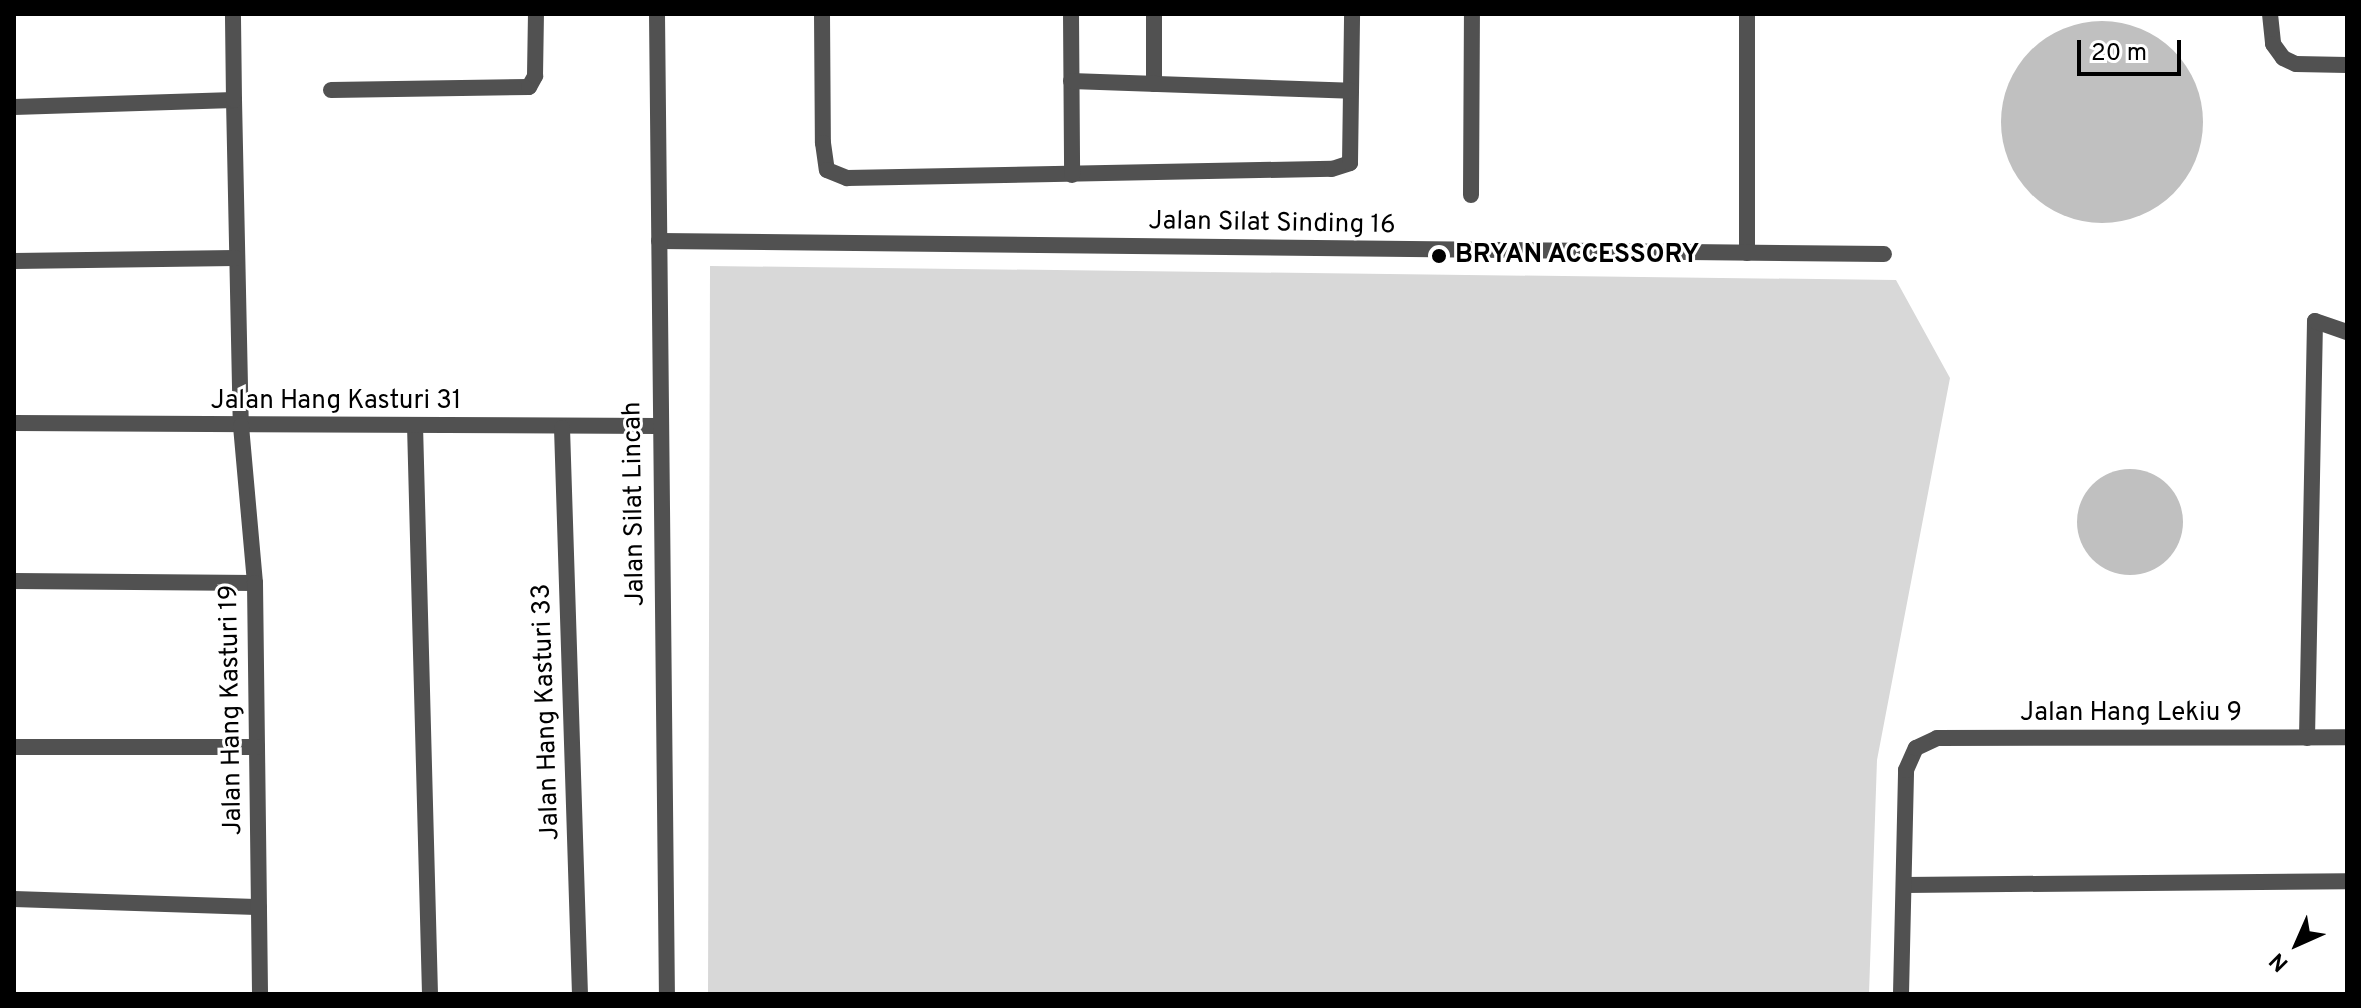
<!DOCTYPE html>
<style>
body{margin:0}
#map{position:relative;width:2361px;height:1008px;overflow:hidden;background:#fff;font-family:Overpass,sans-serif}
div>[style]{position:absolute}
.green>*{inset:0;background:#d8d8d8}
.building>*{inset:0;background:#c0c0c0}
.round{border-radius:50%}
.service>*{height:16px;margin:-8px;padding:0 8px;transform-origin:8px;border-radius:8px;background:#515151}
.minor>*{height:16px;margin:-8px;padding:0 8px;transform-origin:8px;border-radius:8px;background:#515151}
.tertiary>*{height:16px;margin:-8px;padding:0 8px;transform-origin:8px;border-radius:8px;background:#515151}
.dots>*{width:22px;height:22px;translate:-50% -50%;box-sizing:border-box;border:4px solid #fff;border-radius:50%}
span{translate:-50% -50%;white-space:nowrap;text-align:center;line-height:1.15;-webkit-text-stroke:6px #fff;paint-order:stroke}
.street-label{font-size:26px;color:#000}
.poi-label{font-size:26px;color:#000;font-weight:700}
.left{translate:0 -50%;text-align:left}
.frame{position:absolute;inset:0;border:16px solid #000;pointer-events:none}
.north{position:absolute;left:2257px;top:904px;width:80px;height:80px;-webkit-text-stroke:6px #fff;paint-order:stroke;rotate:225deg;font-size:22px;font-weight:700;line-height:32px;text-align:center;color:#000}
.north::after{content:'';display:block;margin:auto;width:28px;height:36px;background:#000;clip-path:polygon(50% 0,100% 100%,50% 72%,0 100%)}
.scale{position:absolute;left:2077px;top:40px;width:104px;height:36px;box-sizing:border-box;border:4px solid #000;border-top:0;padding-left:10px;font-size:24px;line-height:28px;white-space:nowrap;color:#000;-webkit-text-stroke:6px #fff;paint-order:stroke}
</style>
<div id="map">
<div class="green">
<i style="clip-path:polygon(710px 266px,1896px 280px,1950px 378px,1877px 760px,1869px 994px,708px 994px)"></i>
</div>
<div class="building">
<i class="round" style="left:2001px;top:21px;width:202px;height:202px"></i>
<i class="round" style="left:2077px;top:469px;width:106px;height:106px"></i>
</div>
<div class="service">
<i style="left:822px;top:14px;width:129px;rotate:89.6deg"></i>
<i style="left:823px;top:143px;width:27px;rotate:82deg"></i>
<i style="left:827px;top:170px;width:22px;rotate:22deg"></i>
<i style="left:847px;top:178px;width:485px;rotate:-1.1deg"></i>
<i style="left:1332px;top:169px;width:19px;rotate:-18deg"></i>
<i style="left:1350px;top:163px;width:149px;rotate:-89.2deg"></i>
<i style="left:1071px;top:14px;width:161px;rotate:89.6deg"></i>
<i style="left:1154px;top:14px;width:70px;rotate:90deg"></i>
<i style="left:2270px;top:14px;width:30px;rotate:84deg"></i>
<i style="left:2273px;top:44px;width:17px;rotate:54deg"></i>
<i style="left:1071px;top:81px;width:280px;rotate:2deg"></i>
<i style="left:234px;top:100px;width:326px;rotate:88.8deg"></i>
<i style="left:14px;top:261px;width:221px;rotate:-0.8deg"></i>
<i style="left:415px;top:425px;width:569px;rotate:88.49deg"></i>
<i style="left:14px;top:581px;width:241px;rotate:0.5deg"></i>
<i style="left:2307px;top:738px;width:417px;rotate:-88.9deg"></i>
<i style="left:2315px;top:321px;width:34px;rotate:19deg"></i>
<i style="left:1904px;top:885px;width:443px;rotate:-0.5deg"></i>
<i style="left:14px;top:899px;width:245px;rotate:1.9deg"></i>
</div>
<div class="minor">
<i style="left:1747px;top:14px;width:239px;rotate:90deg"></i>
<i style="left:2283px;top:58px;width:14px;rotate:25deg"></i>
<i style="left:2296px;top:64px;width:51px;rotate:1.1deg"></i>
<i style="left:331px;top:90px;width:198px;rotate:-0.9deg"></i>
<i style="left:529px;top:87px;width:13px;rotate:-61deg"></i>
<i style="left:535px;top:76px;width:62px;rotate:-89.1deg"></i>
<i style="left:14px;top:107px;width:220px;rotate:-1.8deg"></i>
<i style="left:234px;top:100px;width:86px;rotate:-90.7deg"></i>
<i style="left:1471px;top:195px;width:181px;rotate:-89.7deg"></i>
<i style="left:659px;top:241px;width:1225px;rotate:0.61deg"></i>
<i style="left:14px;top:423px;width:644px;rotate:0.27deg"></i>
<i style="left:241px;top:426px;width:158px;rotate:84.9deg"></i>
<i style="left:255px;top:583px;width:411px;rotate:89.3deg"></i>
<i style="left:562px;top:428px;width:566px;rotate:88.18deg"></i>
<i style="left:14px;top:747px;width:243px"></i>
<i style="left:1901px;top:994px;width:224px;rotate:-88.7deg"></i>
<i style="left:1906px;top:770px;width:24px;rotate:-66deg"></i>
<i style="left:1916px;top:748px;width:23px;rotate:-25deg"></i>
<i style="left:1937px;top:738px;width:410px;rotate:-0.1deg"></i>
</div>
<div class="tertiary">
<i style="left:657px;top:14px;width:980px;rotate:89.42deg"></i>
</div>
<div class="dots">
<i style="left:1439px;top:256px;background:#000"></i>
</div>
<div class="street-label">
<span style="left:1272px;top:224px;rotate:1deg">Jalan Silat Sinding 16</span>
<span style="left:336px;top:402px">Jalan Hang Kasturi 31</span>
<span style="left:635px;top:504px;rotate:-91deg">Jalan Silat Lincah</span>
<span style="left:232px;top:710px;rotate:-91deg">Jalan Hang Kasturi 19</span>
<span style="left:547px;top:712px;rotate:-92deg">Jalan Hang Kasturi 33</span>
<span style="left:2131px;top:714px">Jalan Hang Lekiu 9</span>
</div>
<div class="poi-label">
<span class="left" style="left:1455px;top:256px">BRYAN ACCESSORY</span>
</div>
<div class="frame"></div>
<div class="north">N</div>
<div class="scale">20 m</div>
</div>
